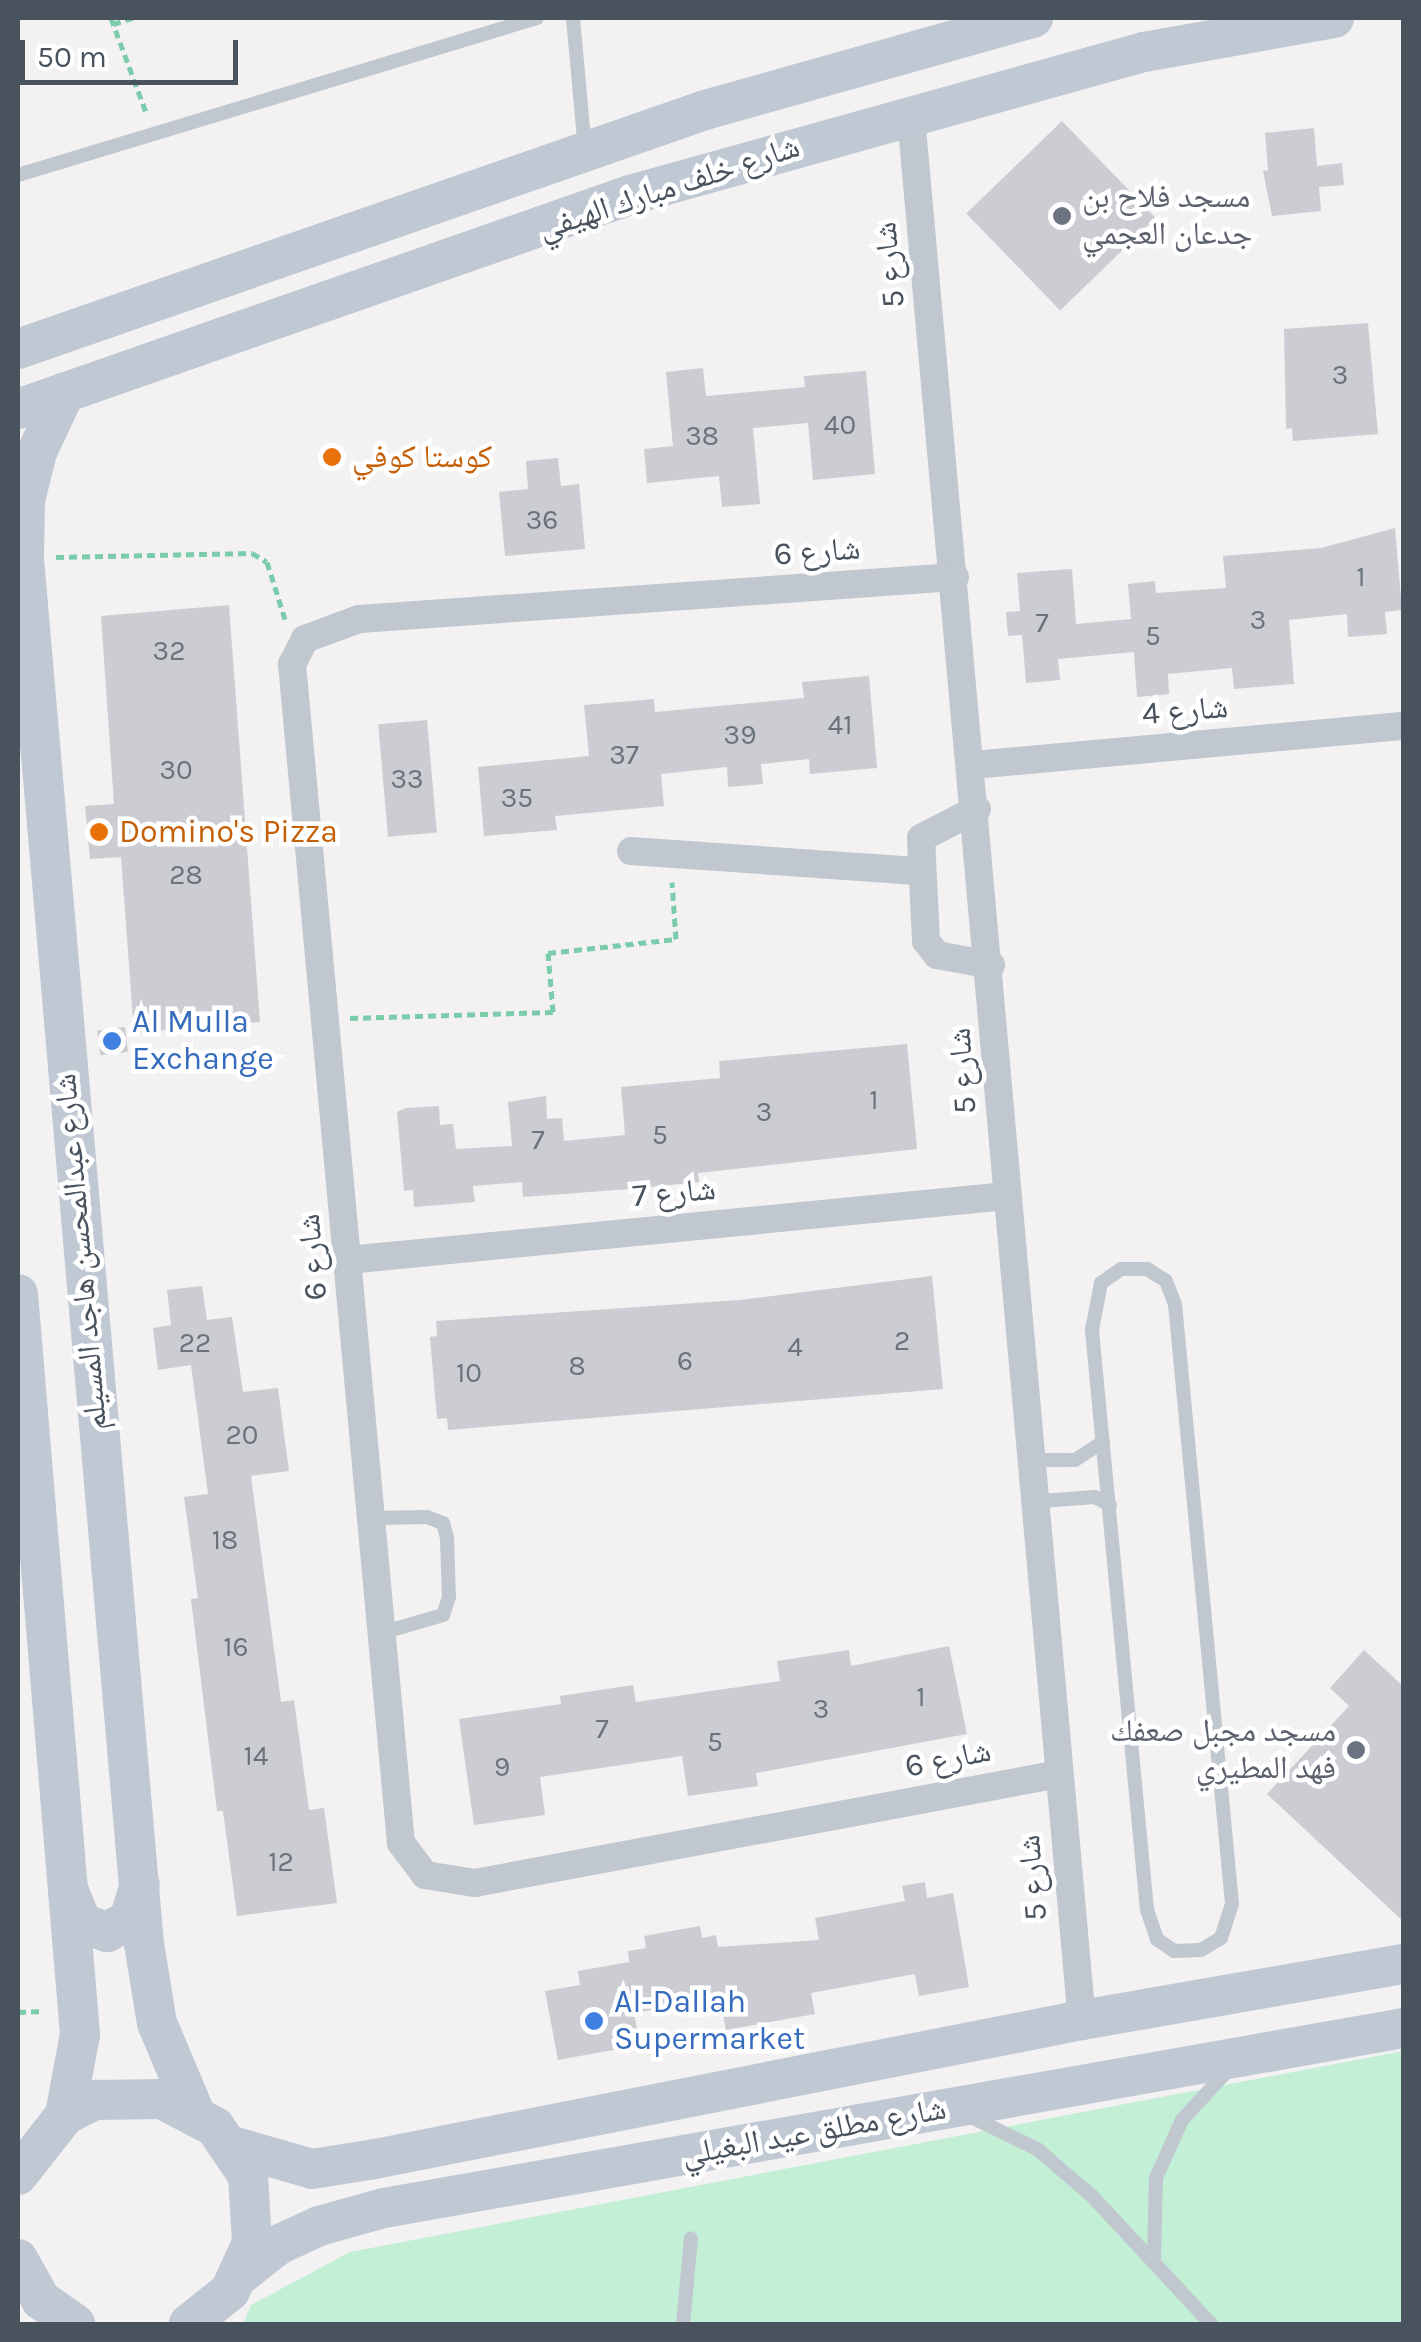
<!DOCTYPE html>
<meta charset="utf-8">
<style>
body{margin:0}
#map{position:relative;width:1421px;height:2342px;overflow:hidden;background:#f3f1f1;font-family:Karla,"Noto Naskh Arabic",sans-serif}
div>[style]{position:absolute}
.green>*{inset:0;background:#c2efd6}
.building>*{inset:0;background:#cbcdd3;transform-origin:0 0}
.path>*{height:5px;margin-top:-2.5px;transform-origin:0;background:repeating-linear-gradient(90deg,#7bccaa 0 8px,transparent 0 13px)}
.lane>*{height:14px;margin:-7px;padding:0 7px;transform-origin:7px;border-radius:7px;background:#c0c7cf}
.street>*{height:28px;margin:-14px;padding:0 14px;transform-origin:14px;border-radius:14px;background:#c0c7cf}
.secondary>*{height:40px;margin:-20px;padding:0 20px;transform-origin:20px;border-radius:20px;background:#c0c8d4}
.dots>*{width:28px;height:28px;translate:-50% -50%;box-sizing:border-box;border:5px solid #fff;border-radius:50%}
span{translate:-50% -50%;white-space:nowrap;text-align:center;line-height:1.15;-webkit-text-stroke:9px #fff;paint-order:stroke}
.number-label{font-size:28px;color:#6a727b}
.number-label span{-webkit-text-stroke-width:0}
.street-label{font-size:32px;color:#49535e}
.worship-label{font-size:32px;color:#5b616d}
.left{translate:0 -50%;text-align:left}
.right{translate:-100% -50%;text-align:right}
.food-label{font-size:32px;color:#c56008}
.shop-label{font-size:32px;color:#366cbe}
.frame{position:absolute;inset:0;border:20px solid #49535e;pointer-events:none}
.scale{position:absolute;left:20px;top:40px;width:218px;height:45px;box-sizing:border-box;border:5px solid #49535e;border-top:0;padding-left:12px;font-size:30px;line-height:35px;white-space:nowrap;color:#49535e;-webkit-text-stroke:8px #fff;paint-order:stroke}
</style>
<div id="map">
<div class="green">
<i style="clip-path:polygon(1403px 2051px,1403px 2324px,243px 2324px,251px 2305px,350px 2252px)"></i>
</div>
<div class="building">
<i style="left:1062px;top:121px;width:135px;height:133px;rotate:46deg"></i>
<i style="clip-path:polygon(1314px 128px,1317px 166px,1342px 163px,1344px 185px,1319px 187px,1321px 211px,1272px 216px,1263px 171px,1268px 170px,1265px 133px)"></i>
<i style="clip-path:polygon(1368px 323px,1378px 434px,1293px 441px,1292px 428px,1286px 429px,1284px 329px)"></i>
<i style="clip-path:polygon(703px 368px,706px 396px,805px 387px,804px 376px,866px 371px,875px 474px,813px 480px,808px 423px,753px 428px,760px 504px,722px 507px,719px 476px,647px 483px,644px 449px,673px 446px,666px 372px)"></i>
<i style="clip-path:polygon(558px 458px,561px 486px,579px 484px,585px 549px,505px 556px,499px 492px,528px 489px,526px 461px)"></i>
<i style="clip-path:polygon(1395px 528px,1402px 610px,1385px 612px,1387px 634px,1348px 637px,1347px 614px,1289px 620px,1294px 684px,1234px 689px,1232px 668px,1168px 674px,1169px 694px,1137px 697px,1134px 652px,1058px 659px,1060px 680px,1026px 683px,1022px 635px,1008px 636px,1006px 612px,1020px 611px,1017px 573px,1072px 569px,1076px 624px,1131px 619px,1128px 584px,1155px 581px,1156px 593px,1226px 588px,1223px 556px,1321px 548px)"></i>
<i style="clip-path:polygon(229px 605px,260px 1022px,134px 1033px,121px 857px,90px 859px,85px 806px,114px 804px,101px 616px)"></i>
<i style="clip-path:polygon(869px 676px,877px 768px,810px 774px,809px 759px,761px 764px,763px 784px,728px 787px,727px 767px,661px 774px,664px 806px,555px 816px,557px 830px,484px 836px,478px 767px,589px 756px,584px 705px,654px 699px,655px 712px,804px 698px,802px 682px)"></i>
<i style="left:427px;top:720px;width:113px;height:49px;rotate:85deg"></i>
<i style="left:125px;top:1027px;width:25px;height:28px;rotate:83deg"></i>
<i style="clip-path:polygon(907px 1044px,917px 1149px,698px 1173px,699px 1182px,630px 1189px,523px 1197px,522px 1182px,473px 1186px,475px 1202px,414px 1207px,413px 1190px,404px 1191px,397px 1112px,406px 1108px,439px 1106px,440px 1125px,453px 1124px,456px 1149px,512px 1146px,508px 1102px,546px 1096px,547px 1119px,562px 1118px,564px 1141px,625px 1135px,621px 1087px,720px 1078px,719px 1061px)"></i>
<i style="clip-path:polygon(932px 1276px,943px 1389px,448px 1430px,447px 1418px,437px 1419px,430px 1337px,437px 1336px,436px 1321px,739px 1300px)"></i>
<i style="clip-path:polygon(202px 1286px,207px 1320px,232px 1317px,243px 1392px,278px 1388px,289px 1471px,251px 1476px,281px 1702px,294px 1700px,309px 1810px,324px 1808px,337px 1903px,237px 1916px,223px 1811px,217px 1811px,191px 1599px,198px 1598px,184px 1497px,208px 1494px,191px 1365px,158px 1370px,153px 1328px,171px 1325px,167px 1290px)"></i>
<i style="clip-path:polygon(949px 1646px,967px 1734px,756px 1773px,758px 1786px,688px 1796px,682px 1756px,540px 1777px,545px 1815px,474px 1825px,459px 1719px,561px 1704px,560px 1696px,633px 1685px,636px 1702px,780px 1681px,777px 1661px,849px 1650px,851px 1666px)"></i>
<i style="clip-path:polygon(1364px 1650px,1404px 1687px,1404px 1922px,1267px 1794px,1349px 1706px,1330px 1688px)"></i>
<i style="clip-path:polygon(925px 1882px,927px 1898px,953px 1893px,969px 1987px,919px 1996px,915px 1974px,811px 1993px,815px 2014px,726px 2030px,720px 1998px,634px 2013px,640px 2045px,558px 2060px,545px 1991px,580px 1985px,578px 1971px,629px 1962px,628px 1951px,646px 1948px,644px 1936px,700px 1926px,702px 1938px,716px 1935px,718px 1947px,819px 1940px,815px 1918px,905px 1901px,902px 1886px)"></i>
</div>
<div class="path">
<i style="left:111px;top:18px;width:103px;rotate:69.6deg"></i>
<i style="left:113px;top:24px;width:21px;rotate:-17deg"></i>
<i style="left:56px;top:557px;width:196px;rotate:-1.2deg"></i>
<i style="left:252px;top:553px;width:17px;rotate:31deg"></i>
<i style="left:267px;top:562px;width:60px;rotate:72.5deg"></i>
<i style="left:350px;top:1018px;width:203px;rotate:-1.7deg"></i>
<i style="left:553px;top:1012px;width:59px;rotate:-94.8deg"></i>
<i style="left:548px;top:953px;width:129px;rotate:-6.2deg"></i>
<i style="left:676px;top:939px;width:57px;rotate:-94deg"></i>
<i style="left:18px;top:2012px;width:26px;rotate:-2deg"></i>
</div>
<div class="lane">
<i style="left:573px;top:18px;width:133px;rotate:84.8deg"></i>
<i style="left:18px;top:175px;width:542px;rotate:-16.83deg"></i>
<i style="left:1121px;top:1269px;width:26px"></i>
<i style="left:1147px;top:1269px;width:22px;rotate:32deg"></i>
<i style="left:1166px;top:1281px;width:25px;rotate:69deg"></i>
<i style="left:1175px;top:1304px;width:603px;rotate:84.57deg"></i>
<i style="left:1232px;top:1904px;width:36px;rotate:108deg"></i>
<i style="left:1221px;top:1938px;width:23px;rotate:149deg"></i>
<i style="left:1201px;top:1950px;width:27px;rotate:178deg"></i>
<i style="left:1174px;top:1951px;width:21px;rotate:-145deg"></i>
<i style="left:1157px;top:1939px;width:31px;rotate:-109deg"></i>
<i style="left:1147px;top:1910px;width:583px;rotate:-95.42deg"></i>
<i style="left:1092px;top:1330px;width:48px;rotate:-79.2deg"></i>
<i style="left:1101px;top:1283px;width:24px;rotate:-35deg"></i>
<i style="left:1035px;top:1460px;width:40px"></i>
<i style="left:1075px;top:1460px;width:33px;rotate:-33deg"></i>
<i style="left:1040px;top:1501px;width:55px;rotate:-4.2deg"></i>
<i style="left:1095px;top:1497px;width:17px;rotate:28deg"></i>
<i style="left:374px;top:1518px;width:53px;rotate:-1.1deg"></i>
<i style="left:427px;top:1517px;width:17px;rotate:21deg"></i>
<i style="left:443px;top:1523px;width:16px;rotate:75deg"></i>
<i style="left:447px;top:1538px;width:59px;rotate:88.1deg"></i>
<i style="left:449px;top:1597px;width:19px;rotate:108deg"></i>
<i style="left:443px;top:1615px;width:60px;rotate:163.7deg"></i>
<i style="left:967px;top:2115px;width:78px;rotate:25.9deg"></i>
<i style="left:1037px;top:2149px;width:72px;rotate:40.5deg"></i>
<i style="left:1092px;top:2196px;width:175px;rotate:47.1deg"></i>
<i style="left:1154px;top:2259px;width:81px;rotate:-88.6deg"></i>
<i style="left:1156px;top:2178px;width:64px;rotate:-65.9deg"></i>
<i style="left:1182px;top:2120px;width:69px;rotate:-47.3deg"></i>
<i style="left:683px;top:2324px;width:86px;rotate:-84.7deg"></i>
</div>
<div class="street">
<i style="left:911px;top:117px;width:1911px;rotate:84.87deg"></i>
<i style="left:955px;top:577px;width:597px;rotate:175.97deg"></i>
<i style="left:359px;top:619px;width:58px;rotate:159.7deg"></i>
<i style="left:305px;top:639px;width:28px;rotate:117deg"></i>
<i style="left:292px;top:664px;width:1184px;rotate:84.72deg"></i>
<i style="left:401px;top:1843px;width:40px;rotate:53deg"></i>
<i style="left:425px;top:1875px;width:51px;rotate:9.1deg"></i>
<i style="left:475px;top:1883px;width:594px;rotate:-10.57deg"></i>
<i style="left:973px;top:765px;width:433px;rotate:-5.2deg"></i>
<i style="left:977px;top:809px;width:63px;rotate:152.6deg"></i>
<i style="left:921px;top:838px;width:103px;rotate:87.2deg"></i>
<i style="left:926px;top:941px;width:18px;rotate:52deg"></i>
<i style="left:937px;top:955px;width:55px;rotate:10.5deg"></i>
<i style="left:631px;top:851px;width:290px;rotate:4deg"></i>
<i style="left:348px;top:1260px;width:662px;rotate:-5.55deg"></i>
</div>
<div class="secondary">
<i style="left:18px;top:349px;width:727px;rotate:-19.18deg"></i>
<i style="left:705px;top:110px;width:341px;rotate:-15.7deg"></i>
<i style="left:65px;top:392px;width:66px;rotate:115deg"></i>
<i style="left:37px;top:452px;width:49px;rotate:104deg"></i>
<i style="left:25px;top:500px;width:59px;rotate:91deg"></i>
<i style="left:24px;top:559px;width:1390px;rotate:85.05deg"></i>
<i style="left:144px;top:1944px;width:80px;rotate:80.7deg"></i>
<i style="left:157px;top:2023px;width:95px;rotate:67.2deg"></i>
<i style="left:18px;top:409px;width:648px;rotate:-19.27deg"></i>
<i style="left:630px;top:195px;width:534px;rotate:-15.55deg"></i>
<i style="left:1144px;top:52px;width:193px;rotate:-10.1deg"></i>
<i style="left:18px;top:1294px;width:743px;rotate:85.21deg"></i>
<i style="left:80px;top:2034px;width:82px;rotate:100.5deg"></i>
<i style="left:68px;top:1889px;width:37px;rotate:68deg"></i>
<i style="left:82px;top:1923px;width:27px;rotate:20deg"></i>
<i style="left:107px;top:1932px;width:25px;rotate:-29deg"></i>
<i style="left:129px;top:1920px;width:37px;rotate:-73deg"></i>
<i style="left:232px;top:2146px;width:83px;rotate:16deg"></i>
<i style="left:312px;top:2169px;width:64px;rotate:-9deg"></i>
<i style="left:375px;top:2159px;width:721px;rotate:-11.12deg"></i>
<i style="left:1082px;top:2020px;width:327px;rotate:-9.9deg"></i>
<i style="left:18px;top:2175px;width:76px;rotate:-51.9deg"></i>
<i style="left:65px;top:2115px;width:34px;rotate:-27deg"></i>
<i style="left:95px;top:2100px;width:67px;rotate:-0.9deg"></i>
<i style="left:162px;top:2099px;width:60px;rotate:27.8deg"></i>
<i style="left:215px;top:2127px;width:59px;rotate:56deg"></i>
<i style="left:248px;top:2176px;width:67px;rotate:86.6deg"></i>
<i style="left:252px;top:2243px;width:53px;rotate:114.6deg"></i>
<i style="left:230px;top:2291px;width:53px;rotate:141.2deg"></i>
<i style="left:18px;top:2259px;width:47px;rotate:60.7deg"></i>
<i style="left:41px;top:2300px;width:42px;rotate:35.2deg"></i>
<i style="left:240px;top:2275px;width:48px;rotate:-38.3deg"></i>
<i style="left:278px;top:2245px;width:45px;rotate:-24.9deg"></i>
<i style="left:319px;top:2226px;width:67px;rotate:-15.5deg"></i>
<i style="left:384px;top:2208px;width:1036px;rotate:-10.01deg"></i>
</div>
<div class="dots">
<i style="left:1062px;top:216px;background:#6b7280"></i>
<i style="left:332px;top:457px;background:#e8710a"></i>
<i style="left:99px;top:832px;background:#e8710a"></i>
<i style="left:112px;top:1041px;background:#3f7fe0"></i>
<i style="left:1356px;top:1750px;background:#6b7280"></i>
<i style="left:594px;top:2021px;background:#3f7fe0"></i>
</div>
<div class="number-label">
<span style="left:1340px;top:375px">3</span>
<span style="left:840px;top:425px">40</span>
<span style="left:702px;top:436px">38</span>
<span style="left:542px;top:520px">36</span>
<span style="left:1361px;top:577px">1</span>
<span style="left:1258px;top:620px">3</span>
<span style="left:1042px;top:623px">7</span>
<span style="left:1153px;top:636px">5</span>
<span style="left:169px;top:651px">32</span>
<span style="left:840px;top:725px">41</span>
<span style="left:740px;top:735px">39</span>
<span style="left:624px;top:755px">37</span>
<span style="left:176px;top:770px">30</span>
<span style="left:407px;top:779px">33</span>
<span style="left:517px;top:798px">35</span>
<span style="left:186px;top:875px">28</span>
<span style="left:874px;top:1100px">1</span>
<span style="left:764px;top:1112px">3</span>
<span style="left:660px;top:1135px">5</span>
<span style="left:538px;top:1140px">7</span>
<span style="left:902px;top:1341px">2</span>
<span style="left:195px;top:1343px">22</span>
<span style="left:795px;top:1347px">4</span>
<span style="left:685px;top:1361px">6</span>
<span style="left:577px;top:1366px">8</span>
<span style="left:469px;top:1373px">10</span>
<span style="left:242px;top:1435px">20</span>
<span style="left:225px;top:1540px">18</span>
<span style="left:236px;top:1647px">16</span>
<span style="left:921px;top:1697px">1</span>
<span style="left:821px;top:1709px">3</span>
<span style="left:602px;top:1729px">7</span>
<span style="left:715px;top:1742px">5</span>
<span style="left:256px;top:1756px">14</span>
<span style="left:502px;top:1767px">9</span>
<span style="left:281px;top:1862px">12</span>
</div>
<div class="street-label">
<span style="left:669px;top:188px;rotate:-18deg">شارع خلف مبارك الهيفي</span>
<span style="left:890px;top:265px;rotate:-96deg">شارع 5</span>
<span style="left:817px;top:552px;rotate:-4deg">شارع 6</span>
<span style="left:1185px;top:711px;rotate:-5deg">شارع 4</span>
<span style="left:963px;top:1071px;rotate:-94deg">شارع 5</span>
<span style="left:674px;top:1193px;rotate:-5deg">شارع 7</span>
<span style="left:81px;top:1252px;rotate:-95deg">شارع عبدالمحسن هاجد المسيلم</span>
<span style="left:313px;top:1257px;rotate:-95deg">شارع 6</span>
<span style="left:948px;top:1759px;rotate:-11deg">شارع 6</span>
<span style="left:1033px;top:1878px;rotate:-95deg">شارع 5</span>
<span style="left:814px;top:2132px;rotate:-10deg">شارع مطلق عيد البغيلي</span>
</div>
<div class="worship-label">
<span class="left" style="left:1082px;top:216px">مسجد فلاح بن<br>جدعان العجمي</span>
<span class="right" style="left:1336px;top:1750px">مسجد مجبل صعفك<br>فهد المطيري</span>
</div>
<div class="food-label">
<span class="left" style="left:352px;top:457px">كوستا كوفي</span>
<span class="left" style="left:119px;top:832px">Domino's Pizza</span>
</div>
<div class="shop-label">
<span class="left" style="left:132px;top:1041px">Al Mulla<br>Exchange</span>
<span class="left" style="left:614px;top:2021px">Al-Dallah<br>Supermarket</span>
</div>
<div class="frame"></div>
<div class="scale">50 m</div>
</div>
